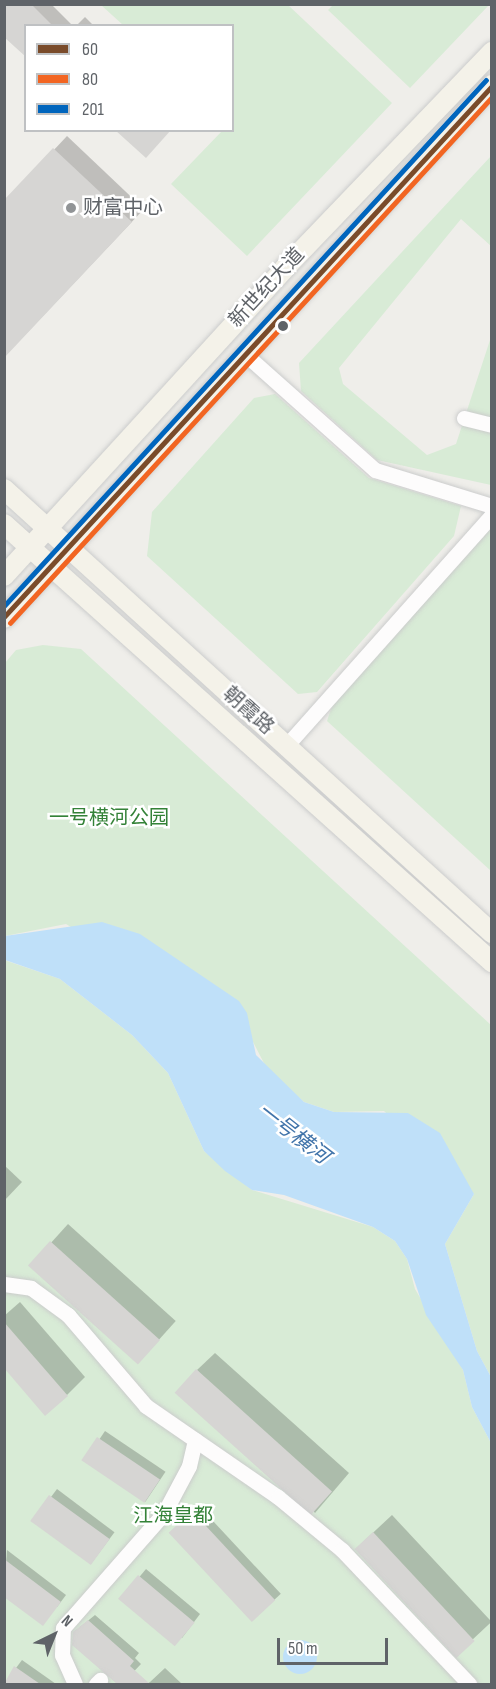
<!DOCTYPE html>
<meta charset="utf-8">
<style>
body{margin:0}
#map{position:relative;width:496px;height:1689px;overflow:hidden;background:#efeeea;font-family:"Sofia Sans Condensed","Noto Sans SC",sans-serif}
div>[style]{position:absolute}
.green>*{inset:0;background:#d8ebd6}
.water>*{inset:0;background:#bfe0f9}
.round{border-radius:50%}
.shadow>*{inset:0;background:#0003;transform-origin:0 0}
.building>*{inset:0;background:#d6d5d3;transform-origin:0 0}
.roads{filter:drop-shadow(0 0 2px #cbcccc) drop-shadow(0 0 2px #cbcccc)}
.minor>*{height:15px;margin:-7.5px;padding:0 7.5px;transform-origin:7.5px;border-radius:7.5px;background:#fdfcfc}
.major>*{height:20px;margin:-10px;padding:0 10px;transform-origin:10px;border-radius:10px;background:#f4f2e9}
.bus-1>*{height:4.5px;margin:-2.25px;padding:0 2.25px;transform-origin:2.25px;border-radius:2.25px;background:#7a4b2a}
.bus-2>*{height:4.5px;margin:-2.25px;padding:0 2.25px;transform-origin:2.25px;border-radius:2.25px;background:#f26522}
.bus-3>*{height:4.5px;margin:-2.25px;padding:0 2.25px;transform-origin:2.25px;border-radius:2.25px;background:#0065bd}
.dots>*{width:16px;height:16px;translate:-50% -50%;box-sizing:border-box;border:3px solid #fff;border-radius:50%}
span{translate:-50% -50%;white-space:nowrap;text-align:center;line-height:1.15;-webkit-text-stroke:5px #fff;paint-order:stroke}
.poi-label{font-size:20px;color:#5f6368}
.left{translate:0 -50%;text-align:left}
.street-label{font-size:20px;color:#5f6368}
.park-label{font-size:20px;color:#348238}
.water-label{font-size:21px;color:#4174aa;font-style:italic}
.frame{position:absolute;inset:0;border:6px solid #5f6368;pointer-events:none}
.legend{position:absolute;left:24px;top:24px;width:210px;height:108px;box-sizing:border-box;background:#fff;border:2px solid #bfc1c3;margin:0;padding:8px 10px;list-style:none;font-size:18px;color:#5f6368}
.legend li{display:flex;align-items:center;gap:12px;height:30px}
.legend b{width:30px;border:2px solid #bfc1c3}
.north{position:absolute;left:24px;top:1605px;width:60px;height:60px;-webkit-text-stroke:4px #fff;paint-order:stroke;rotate:43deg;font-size:16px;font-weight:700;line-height:24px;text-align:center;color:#5f6368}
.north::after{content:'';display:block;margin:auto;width:21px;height:27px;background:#5f6368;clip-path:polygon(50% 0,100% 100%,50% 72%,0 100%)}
.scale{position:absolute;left:277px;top:1638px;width:111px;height:27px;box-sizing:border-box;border:3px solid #5f6368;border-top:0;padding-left:8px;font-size:18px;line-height:21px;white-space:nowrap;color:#5f6368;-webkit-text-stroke:4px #fff;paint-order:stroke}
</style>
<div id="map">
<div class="green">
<i style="clip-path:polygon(101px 5px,288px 5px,392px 103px,247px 256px,171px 184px,222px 131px,232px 130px,232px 26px,123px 25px)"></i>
<i style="clip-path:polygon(333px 5px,333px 4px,489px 5px,410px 88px,328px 10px)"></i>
<i style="clip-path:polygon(491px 156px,491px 246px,461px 219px,339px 368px,343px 384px,427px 455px,456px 444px,491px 337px,491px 485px,377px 460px,301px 391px,299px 363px)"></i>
<i style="clip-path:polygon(275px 394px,369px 478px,461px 506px,454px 536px,317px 692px,298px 694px,147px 556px,152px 512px,254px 398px)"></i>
<i style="clip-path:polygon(491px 525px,491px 871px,327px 721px,332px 706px)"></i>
<i style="clip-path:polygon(43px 645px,81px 649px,491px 1025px,491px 1377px,477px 1351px,445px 1244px,474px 1194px,384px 1111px,334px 1112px,304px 1102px,268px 1071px,251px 1038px,66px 924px,5px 936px,5px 663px,16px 650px)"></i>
<i style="clip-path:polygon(4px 960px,60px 979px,132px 1035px,168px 1073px,204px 1151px,252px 1190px,373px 1227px,395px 1241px,407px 1259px,415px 1289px,463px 1370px,472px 1407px,491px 1443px,491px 1684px,5px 1684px)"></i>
</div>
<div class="water">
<i style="clip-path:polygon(102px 922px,140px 934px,239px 1001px,247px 1013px,256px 1055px,304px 1102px,334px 1112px,408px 1113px,440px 1133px,474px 1194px,445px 1244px,477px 1351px,491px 1377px,491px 1443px,472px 1407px,463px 1370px,426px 1315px,407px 1259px,395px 1241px,373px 1227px,284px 1195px,252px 1190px,225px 1171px,204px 1151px,168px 1073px,132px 1035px,60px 979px,5px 960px,5px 936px)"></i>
<i class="round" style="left:283px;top:1640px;width:34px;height:34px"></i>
</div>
<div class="shadow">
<i style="clip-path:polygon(4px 4px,51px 4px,73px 26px,26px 26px)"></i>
<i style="clip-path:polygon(85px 17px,94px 26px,76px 26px)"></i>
<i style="clip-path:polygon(67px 136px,144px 209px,4px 357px,4px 203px)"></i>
<i style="clip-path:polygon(4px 1165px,22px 1182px,4px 1201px)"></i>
<i style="left:68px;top:1224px;width:145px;height:56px;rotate:42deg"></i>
<i style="clip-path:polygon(20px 1302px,85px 1377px,67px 1395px,4px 1366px,4px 1316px)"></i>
<i style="clip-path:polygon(215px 1353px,349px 1473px,315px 1513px,197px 1370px)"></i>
<i style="left:105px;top:1431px;width:73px;height:36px;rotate:34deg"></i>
<i style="left:57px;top:1489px;width:72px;height:39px;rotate:37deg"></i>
<i style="left:199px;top:1506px;width:120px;height:39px;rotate:47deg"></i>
<i style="left:392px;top:1515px;width:146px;height:49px;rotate:47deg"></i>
<i style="clip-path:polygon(7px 1550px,66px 1595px,57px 1607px,4px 1595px)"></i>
<i style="clip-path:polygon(146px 1569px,200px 1614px,182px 1638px,121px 1599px)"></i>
<i style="clip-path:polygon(95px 1615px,139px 1653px,135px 1658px,141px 1664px,122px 1684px,74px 1645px,74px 1632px)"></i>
<i style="clip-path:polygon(22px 1660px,56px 1684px,4px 1684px)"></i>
<i style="clip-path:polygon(165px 1668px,182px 1684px,147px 1684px,150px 1682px)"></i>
</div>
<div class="building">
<i style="clip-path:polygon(4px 4px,31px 4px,53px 26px,26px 26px,26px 57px,4px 37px)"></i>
<i style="clip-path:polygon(115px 130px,171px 130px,146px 158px)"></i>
<i style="clip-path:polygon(53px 148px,132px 222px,4px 358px,4px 200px)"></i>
<i style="left:50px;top:1241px;width:148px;height:33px;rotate:42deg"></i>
<i style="clip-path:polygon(4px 1322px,68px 1396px,45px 1416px,4px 1368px)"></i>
<i style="left:196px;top:1369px;width:183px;height:32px;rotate:42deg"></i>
<i style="left:97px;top:1437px;width:76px;height:28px;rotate:34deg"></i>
<i style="left:49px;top:1495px;width:75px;height:32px;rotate:36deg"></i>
<i style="left:192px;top:1511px;width:122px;height:32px;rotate:47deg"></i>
<i style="left:373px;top:1532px;width:149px;height:25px;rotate:47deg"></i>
<i style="clip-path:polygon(4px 1559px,61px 1602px,43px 1626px,4px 1597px)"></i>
<i style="left:138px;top:1575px;width:74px;height:31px;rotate:40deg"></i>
<i style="clip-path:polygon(88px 1620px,134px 1661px,130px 1666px,150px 1684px,117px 1684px,72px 1645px,73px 1632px)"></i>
<i style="clip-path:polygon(14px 1666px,40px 1684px,4px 1684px)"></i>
</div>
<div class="roads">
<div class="minor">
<i style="left:246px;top:355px;width:173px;rotate:41.7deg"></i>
<i style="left:375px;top:470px;width:122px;rotate:17.1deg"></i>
<i style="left:464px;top:418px;width:29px;rotate:14deg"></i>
<i style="left:286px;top:746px;width:310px;rotate:-48.3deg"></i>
<i style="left:4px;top:1284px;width:27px;rotate:8deg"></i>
<i style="left:31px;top:1288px;width:46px;rotate:36.1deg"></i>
<i style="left:68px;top:1315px;width:120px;rotate:49.4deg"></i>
<i style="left:146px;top:1406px;width:160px;rotate:34.6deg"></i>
<i style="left:278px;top:1497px;width:83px;rotate:39.6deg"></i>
<i style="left:342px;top:1550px;width:185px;rotate:46.5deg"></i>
<i style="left:75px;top:1684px;width:32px;rotate:-114deg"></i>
<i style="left:62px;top:1655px;width:27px;rotate:-88deg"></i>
<i style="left:63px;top:1628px;width:153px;rotate:-48.7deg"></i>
<i style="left:164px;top:1513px;width:53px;rotate:-62deg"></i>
<i style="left:189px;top:1466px;width:27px;rotate:-77deg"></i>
<i style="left:96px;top:1684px;width:6px;rotate:-45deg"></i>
</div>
<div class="major">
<i style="left:4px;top:489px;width:660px;rotate:42.3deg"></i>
<i style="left:4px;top:524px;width:656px;rotate:41.91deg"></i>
<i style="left:4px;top:576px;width:416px;rotate:-47.6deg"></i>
<i style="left:284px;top:269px;width:301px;rotate:-46.2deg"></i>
<i style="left:4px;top:618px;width:723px;rotate:-47.52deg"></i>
</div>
</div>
<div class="bus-1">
<i style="left:4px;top:617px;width:721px;rotate:-47.42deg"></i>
</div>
<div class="bus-2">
<i style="left:10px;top:623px;width:713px;rotate:-47.5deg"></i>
</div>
<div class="bus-3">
<i style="left:4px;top:606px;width:713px;rotate:-47.5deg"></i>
</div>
<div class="dots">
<i style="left:71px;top:208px;background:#919496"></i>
<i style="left:283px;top:326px;background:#5f6368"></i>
</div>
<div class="poi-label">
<span class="left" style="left:83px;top:208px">财富中心</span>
</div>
<div class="street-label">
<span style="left:267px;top:288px;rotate:-47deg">新世纪大道</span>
<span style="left:248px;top:711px;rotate:42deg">朝霞路</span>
</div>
<div class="park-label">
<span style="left:109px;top:818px">一号横河公园</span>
<span style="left:173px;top:1516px">江海皇都</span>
</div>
<div class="water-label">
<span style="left:293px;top:1134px;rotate:38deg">一号横河</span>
</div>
<div class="frame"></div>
<ul class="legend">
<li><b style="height:8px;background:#7a4b2a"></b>60</li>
<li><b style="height:8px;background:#f26522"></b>80</li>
<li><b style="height:8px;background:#0065bd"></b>201</li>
</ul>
<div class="north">N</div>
<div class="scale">50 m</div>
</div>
